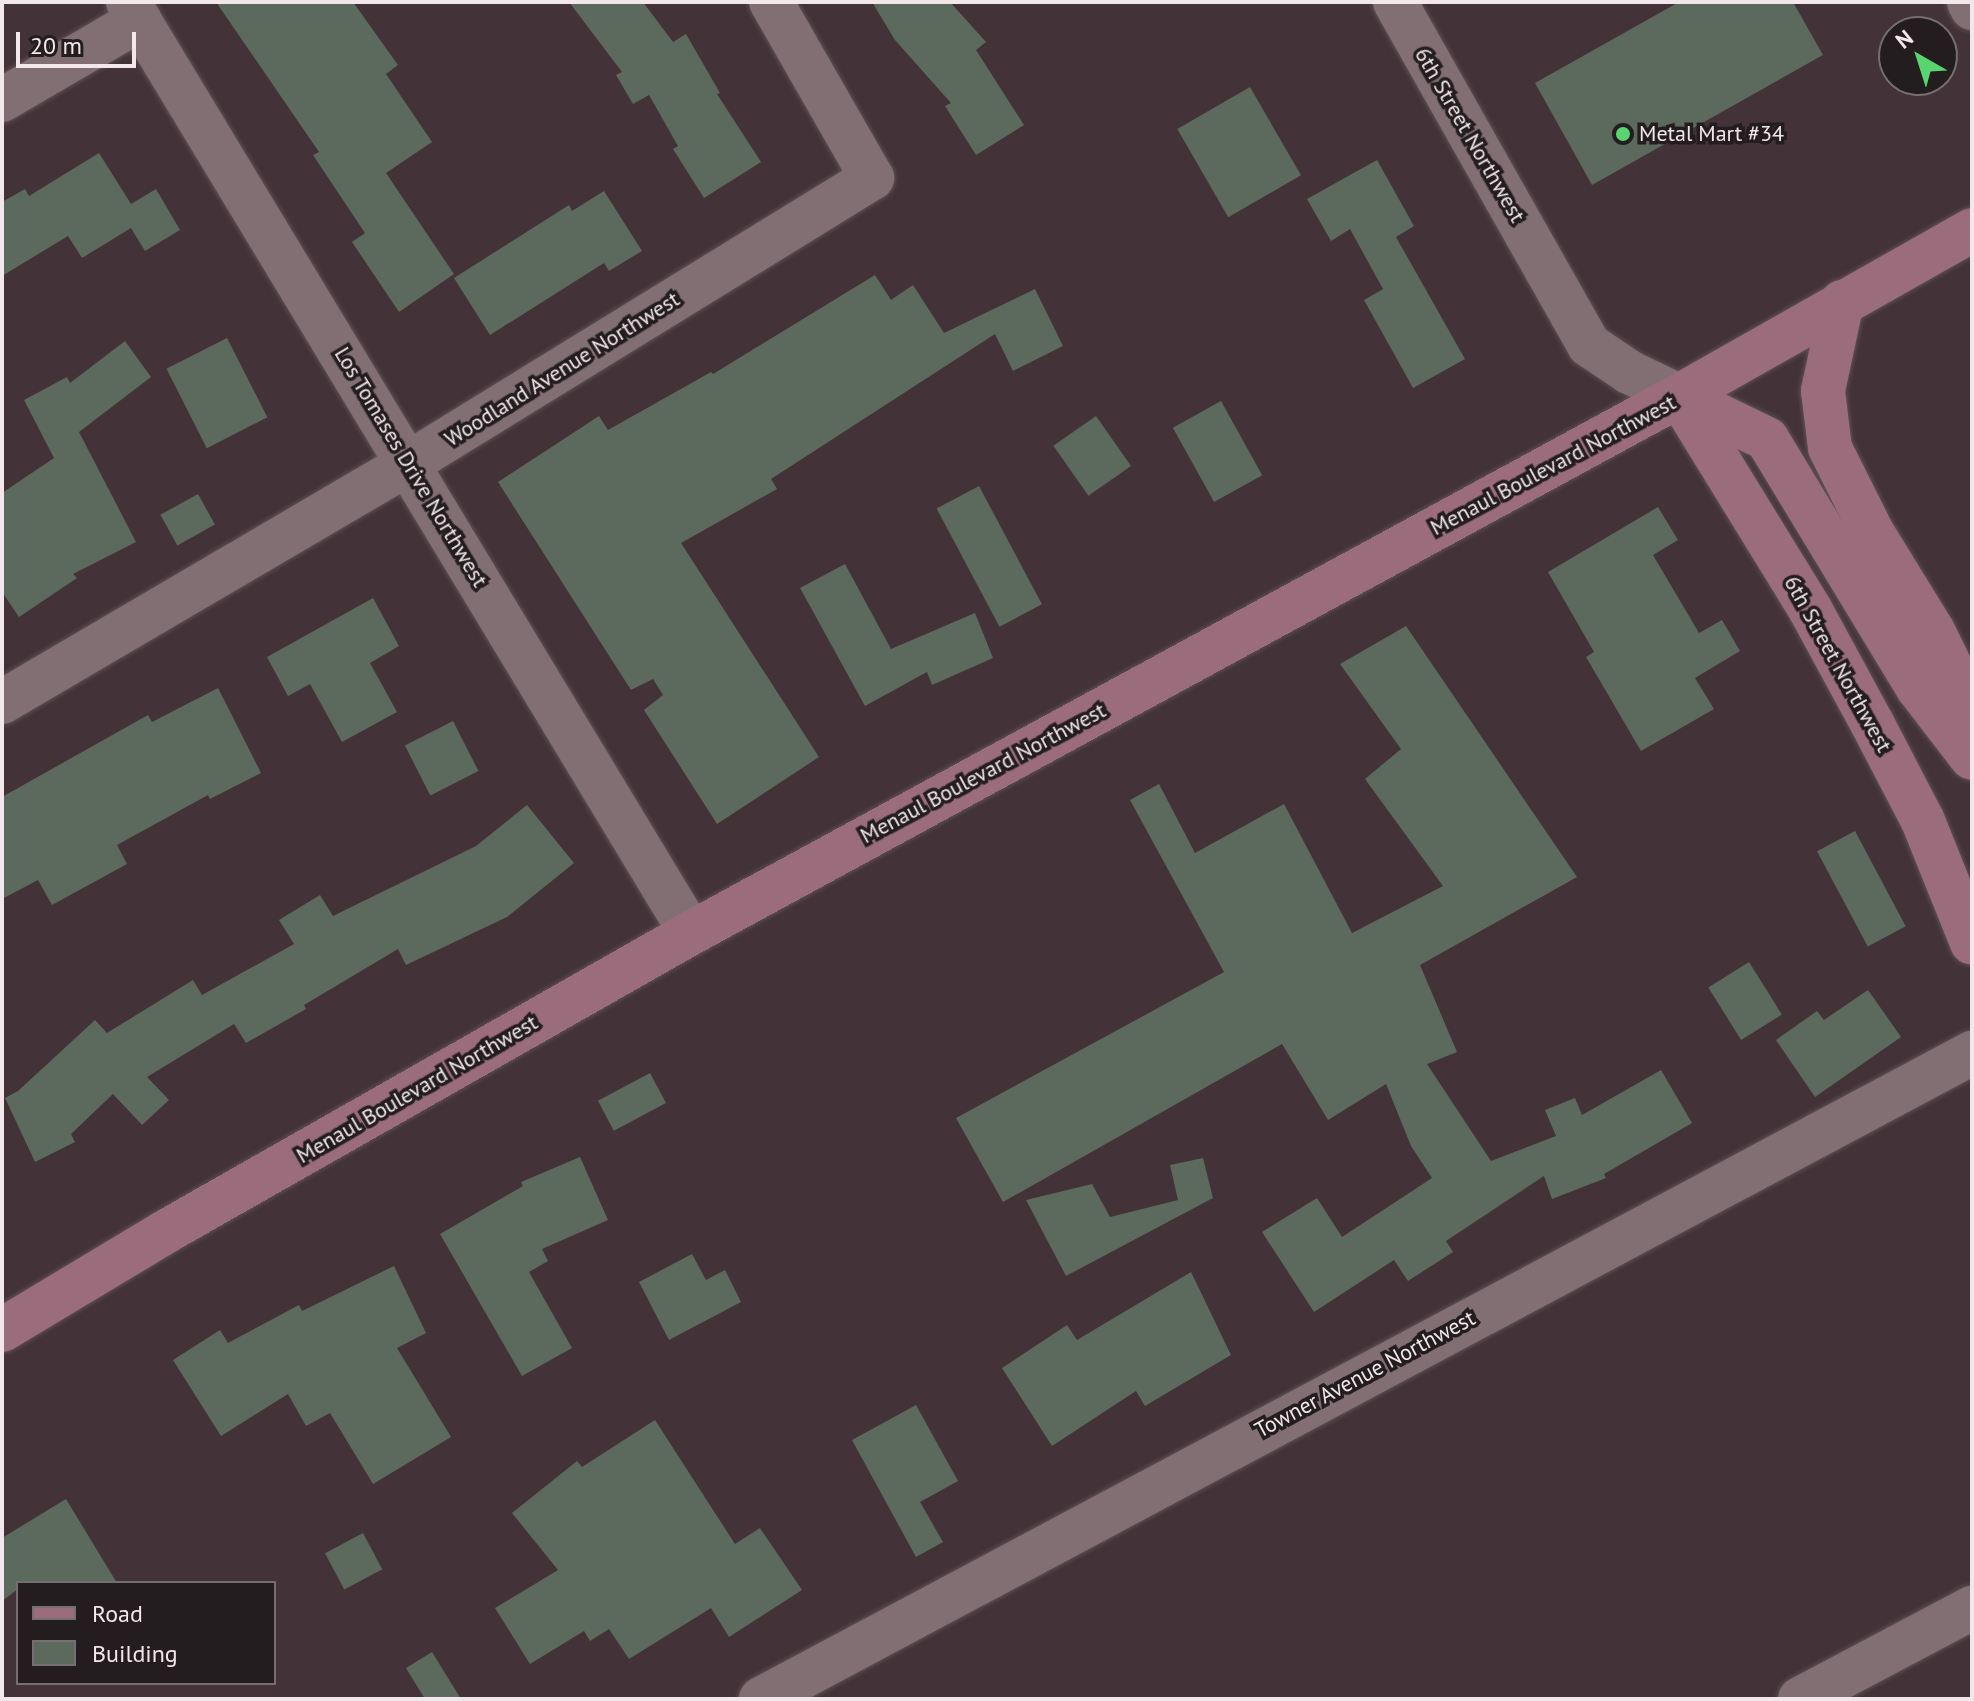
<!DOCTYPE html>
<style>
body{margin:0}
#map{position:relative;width:1974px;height:1701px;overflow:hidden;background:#433338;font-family:"PT Sans",sans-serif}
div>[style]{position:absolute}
.building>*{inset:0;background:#5c695d;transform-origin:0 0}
.roads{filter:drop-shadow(0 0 2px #5d4f54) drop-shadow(0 0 2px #5d4f54)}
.street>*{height:44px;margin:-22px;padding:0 22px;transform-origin:22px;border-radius:22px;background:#816f74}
.secondary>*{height:44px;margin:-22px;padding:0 22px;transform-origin:22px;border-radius:22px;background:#9a6c7c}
.dots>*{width:22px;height:22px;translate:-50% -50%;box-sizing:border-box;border:4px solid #241d1f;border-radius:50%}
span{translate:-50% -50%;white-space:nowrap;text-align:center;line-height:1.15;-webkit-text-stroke:7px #241d1f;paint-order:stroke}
.poi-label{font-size:22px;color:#f2e7ea}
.left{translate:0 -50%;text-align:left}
.street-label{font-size:22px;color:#f2e7ea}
.frame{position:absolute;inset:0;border:4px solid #f2e7ea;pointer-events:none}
.legend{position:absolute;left:16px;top:1581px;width:260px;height:104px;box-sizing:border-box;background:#241d1f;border:2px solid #766e70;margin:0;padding:10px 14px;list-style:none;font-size:24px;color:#f2e7ea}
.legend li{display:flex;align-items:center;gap:16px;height:40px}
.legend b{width:40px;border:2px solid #766e70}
.north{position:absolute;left:1878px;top:16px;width:80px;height:80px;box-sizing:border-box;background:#241d1f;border:2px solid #766e70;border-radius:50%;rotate:321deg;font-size:22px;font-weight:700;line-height:32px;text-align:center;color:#f2e7ea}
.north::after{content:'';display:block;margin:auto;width:28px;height:36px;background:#58d570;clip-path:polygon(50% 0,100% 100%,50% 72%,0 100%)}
.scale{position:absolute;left:16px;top:32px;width:120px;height:36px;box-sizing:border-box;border:4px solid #f2e7ea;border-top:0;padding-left:10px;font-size:24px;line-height:28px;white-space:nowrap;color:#f2e7ea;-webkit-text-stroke:6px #241d1f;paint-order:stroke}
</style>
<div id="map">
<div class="building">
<i style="clip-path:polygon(216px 2px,353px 2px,398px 65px,386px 74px,432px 142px,386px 173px,454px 274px,399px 312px,352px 242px,365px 233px,313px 155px,319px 152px)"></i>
<i style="clip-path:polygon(569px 2px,643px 2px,673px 42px,686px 34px,720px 93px,717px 94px,761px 162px,704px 198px,673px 149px,678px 146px,649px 95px,633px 104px,616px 75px,622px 72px)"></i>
<i style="clip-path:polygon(872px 2px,950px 2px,986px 42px,976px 50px,1024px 125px,976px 155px,945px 106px,951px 103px,895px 40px)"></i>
<i style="clip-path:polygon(1679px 2px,1793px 2px,1823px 55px,1592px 185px,1535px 83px)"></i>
<i style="left:1250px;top:87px;width:102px;height:84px;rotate:60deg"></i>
<i style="clip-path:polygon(99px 153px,131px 204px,156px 189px,180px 230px,145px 251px,131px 228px,82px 258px,68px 236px,2px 276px,2px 202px,25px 189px,29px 196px)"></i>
<i style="clip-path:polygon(1377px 160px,1414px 226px,1396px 237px,1465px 359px,1413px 388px,1364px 300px,1383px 289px,1350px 229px,1331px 241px,1307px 199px)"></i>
<i style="clip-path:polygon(604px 191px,642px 251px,609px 271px,604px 263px,490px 335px,454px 278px,569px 205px,572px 211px)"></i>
<i style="clip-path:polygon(875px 275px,891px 300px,913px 285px,944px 333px,1035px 289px,1063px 346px,1013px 371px,995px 334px,771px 479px,777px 489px,681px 543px,819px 757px,717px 824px,644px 710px,663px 695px,653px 679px,631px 690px,498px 482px,599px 416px,608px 430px,711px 372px,713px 374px)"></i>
<i style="left:227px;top:338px;width:89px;height:68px;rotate:63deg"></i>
<i style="clip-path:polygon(125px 341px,151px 377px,79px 432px,136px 542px,73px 574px,77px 578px,19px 617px,2px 592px,2px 493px,54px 458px,24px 400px,67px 377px,70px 383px)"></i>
<i style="left:1221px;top:401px;width:85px;height:55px;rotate:61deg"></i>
<i style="left:1096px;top:416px;width:61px;height:52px;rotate:55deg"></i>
<i style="left:979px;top:486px;width:134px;height:48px;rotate:62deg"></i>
<i style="left:198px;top:494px;width:35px;height:43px;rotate:61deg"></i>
<i style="clip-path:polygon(1658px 507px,1678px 540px,1653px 555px,1699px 633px,1722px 620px,1740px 651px,1695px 678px,1714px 709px,1641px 751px,1586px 657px,1594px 652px,1548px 572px)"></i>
<i style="clip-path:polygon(845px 564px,891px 649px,975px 613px,993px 658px,932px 685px,927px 672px,865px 706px,800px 588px)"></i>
<i style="clip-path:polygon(373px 598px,399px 646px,370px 663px,397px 712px,342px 742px,310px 684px,288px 696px,267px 657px)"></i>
<i style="clip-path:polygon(1406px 626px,1577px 877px,1420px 965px,1457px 1052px,1427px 1064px,1491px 1161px,1556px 1136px,1545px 1110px,1575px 1098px,1582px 1115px,1661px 1070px,1692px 1123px,1604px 1174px,1606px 1178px,1552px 1199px,1544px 1176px,1446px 1241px,1453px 1252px,1408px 1281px,1394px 1260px,1314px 1312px,1262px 1232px,1317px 1198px,1342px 1237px,1432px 1178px,1411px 1146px,1386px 1084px,1328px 1120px,1282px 1044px,1003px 1202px,956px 1118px,1224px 972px,1130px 800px,1159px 784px,1195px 853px,1284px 804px,1352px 933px,1443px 886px,1365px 779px,1401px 749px,1340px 664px)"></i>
<i style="clip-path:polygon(218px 688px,261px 773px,210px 799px,208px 795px,117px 845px,127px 864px,52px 905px,38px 880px,2px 899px,2px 797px,148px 715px,152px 722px)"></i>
<i style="left:453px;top:721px;width:56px;height:54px;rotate:63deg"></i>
<i style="clip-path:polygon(527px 805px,574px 863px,507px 917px,406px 965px,398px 949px,304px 1005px,306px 1009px,246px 1043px,234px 1024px,147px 1077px,169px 1100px,142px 1125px,113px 1094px,71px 1134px,75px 1142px,35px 1162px,5px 1098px,18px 1091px,95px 1020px,107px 1033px,193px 980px,202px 995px,294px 944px,279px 920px,320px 895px,333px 916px,476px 846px)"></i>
<i style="left:1855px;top:831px;width:108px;height:43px;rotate:62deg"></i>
<i style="left:1749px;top:962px;width:62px;height:48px;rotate:58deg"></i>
<i style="clip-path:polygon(1868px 990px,1901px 1037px,1815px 1097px,1776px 1040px,1817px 1011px,1824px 1020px)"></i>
<i style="left:650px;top:1073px;width:34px;height:59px;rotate:62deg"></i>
<i style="clip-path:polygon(580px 1157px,608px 1220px,542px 1249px,548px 1261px,529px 1272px,572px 1348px,522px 1376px,440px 1234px,523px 1186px,521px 1182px)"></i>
<i style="clip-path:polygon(1203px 1158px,1213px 1198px,1066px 1276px,1026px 1200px,1092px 1184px,1110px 1217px,1178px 1200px,1170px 1165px)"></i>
<i style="clip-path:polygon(692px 1254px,706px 1280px,725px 1270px,741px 1302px,669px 1340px,639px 1282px)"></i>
<i style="clip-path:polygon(394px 1266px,426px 1333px,397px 1348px,451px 1437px,373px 1484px,330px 1413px,306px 1426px,288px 1394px,221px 1436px,173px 1360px,220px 1330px,228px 1343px,299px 1305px,302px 1311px)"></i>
<i style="clip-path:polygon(1191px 1272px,1231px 1355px,1145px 1406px,1136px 1391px,1052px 1446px,1002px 1368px,1067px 1325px,1077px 1340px)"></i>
<i style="clip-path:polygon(916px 1405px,958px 1481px,920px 1502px,943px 1542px,916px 1557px,852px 1440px)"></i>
<i style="clip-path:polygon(655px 1420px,735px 1544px,760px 1528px,802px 1590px,729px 1637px,711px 1608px,629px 1659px,609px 1629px,590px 1641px,584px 1631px,530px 1664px,495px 1608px,558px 1570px,512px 1513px,577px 1461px,582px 1467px)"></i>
<i style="clip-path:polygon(66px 1499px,117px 1583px,18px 1583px,18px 1589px,2px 1601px,2px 1538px)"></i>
<i style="left:363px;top:1533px;width:41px;height:43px;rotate:62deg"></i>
<i style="clip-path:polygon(432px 1652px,461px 1699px,425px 1699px,406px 1668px)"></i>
</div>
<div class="roads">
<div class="street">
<i style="left:128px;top:2px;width:1088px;rotate:58.84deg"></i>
<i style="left:1395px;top:2px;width:394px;rotate:60.5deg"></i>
<i style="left:1589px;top:345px;width:48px;rotate:34deg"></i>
<i style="left:1629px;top:372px;width:55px;rotate:25.6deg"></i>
<i style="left:1969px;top:2px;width:7px;rotate:63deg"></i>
<i style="left:2px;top:100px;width:159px;rotate:-30.3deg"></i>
<i style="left:2px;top:702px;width:472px;rotate:-30.4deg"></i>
<i style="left:409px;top:463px;width:544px;rotate:-31.61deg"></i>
<i style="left:872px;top:178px;width:203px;rotate:-119.8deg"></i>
<i style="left:761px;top:1699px;width:1373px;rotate:-28.08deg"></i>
<i style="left:1800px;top:1699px;width:195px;rotate:-27.9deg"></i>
</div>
<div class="secondary">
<i style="left:1842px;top:302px;width:91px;rotate:102.1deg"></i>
<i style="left:1823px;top:391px;width:57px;rotate:83deg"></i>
<i style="left:1830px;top:448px;width:94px;rotate:63.4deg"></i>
<i style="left:1872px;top:532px;width:116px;rotate:58.4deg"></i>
<i style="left:1933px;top:631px;width:88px;rotate:63.7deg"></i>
<i style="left:1679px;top:396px;width:250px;rotate:58.4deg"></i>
<i style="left:1810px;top:609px;width:130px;rotate:61.5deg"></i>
<i style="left:1872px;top:723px;width:110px;rotate:62.5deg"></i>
<i style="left:1923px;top:821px;width:131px;rotate:68.1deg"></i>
<i style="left:1679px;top:396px;width:98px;rotate:26deg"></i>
<i style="left:1767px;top:439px;width:291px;rotate:58.8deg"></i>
<i style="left:1918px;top:688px;width:88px;rotate:52.4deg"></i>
<i style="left:2px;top:1330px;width:190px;rotate:-31deg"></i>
<i style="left:165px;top:1232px;width:605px;rotate:-29.62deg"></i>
<i style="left:691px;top:933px;width:1125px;rotate:-28.53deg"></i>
<i style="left:1679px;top:396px;width:337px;rotate:-29.5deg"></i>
</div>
</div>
<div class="dots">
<i style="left:1623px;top:134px;background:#58d570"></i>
</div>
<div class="poi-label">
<span class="left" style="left:1639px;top:134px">Metal Mart #34</span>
</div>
<div class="street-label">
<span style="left:1470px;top:135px;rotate:60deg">6th Street Northwest</span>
<span style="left:562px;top:369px;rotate:-32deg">Woodland Avenue Northwest</span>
<span style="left:1553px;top:465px;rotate:-28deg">Menaul Boulevard Northwest</span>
<span style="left:411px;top:467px;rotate:59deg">Los Tomases Drive Northwest</span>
<span style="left:1838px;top:664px;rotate:61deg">6th Street Northwest</span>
<span style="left:983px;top:773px;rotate:-28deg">Menaul Boulevard Northwest</span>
<span style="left:417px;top:1089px;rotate:-30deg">Menaul Boulevard Northwest</span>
<span style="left:1365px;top:1374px;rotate:-28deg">Towner Avenue Northwest</span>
</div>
<div class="frame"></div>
<ul class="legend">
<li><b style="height:10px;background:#9a6c7c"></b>Road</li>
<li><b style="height:22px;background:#5c695d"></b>Building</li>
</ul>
<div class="north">N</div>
<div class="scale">20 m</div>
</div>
